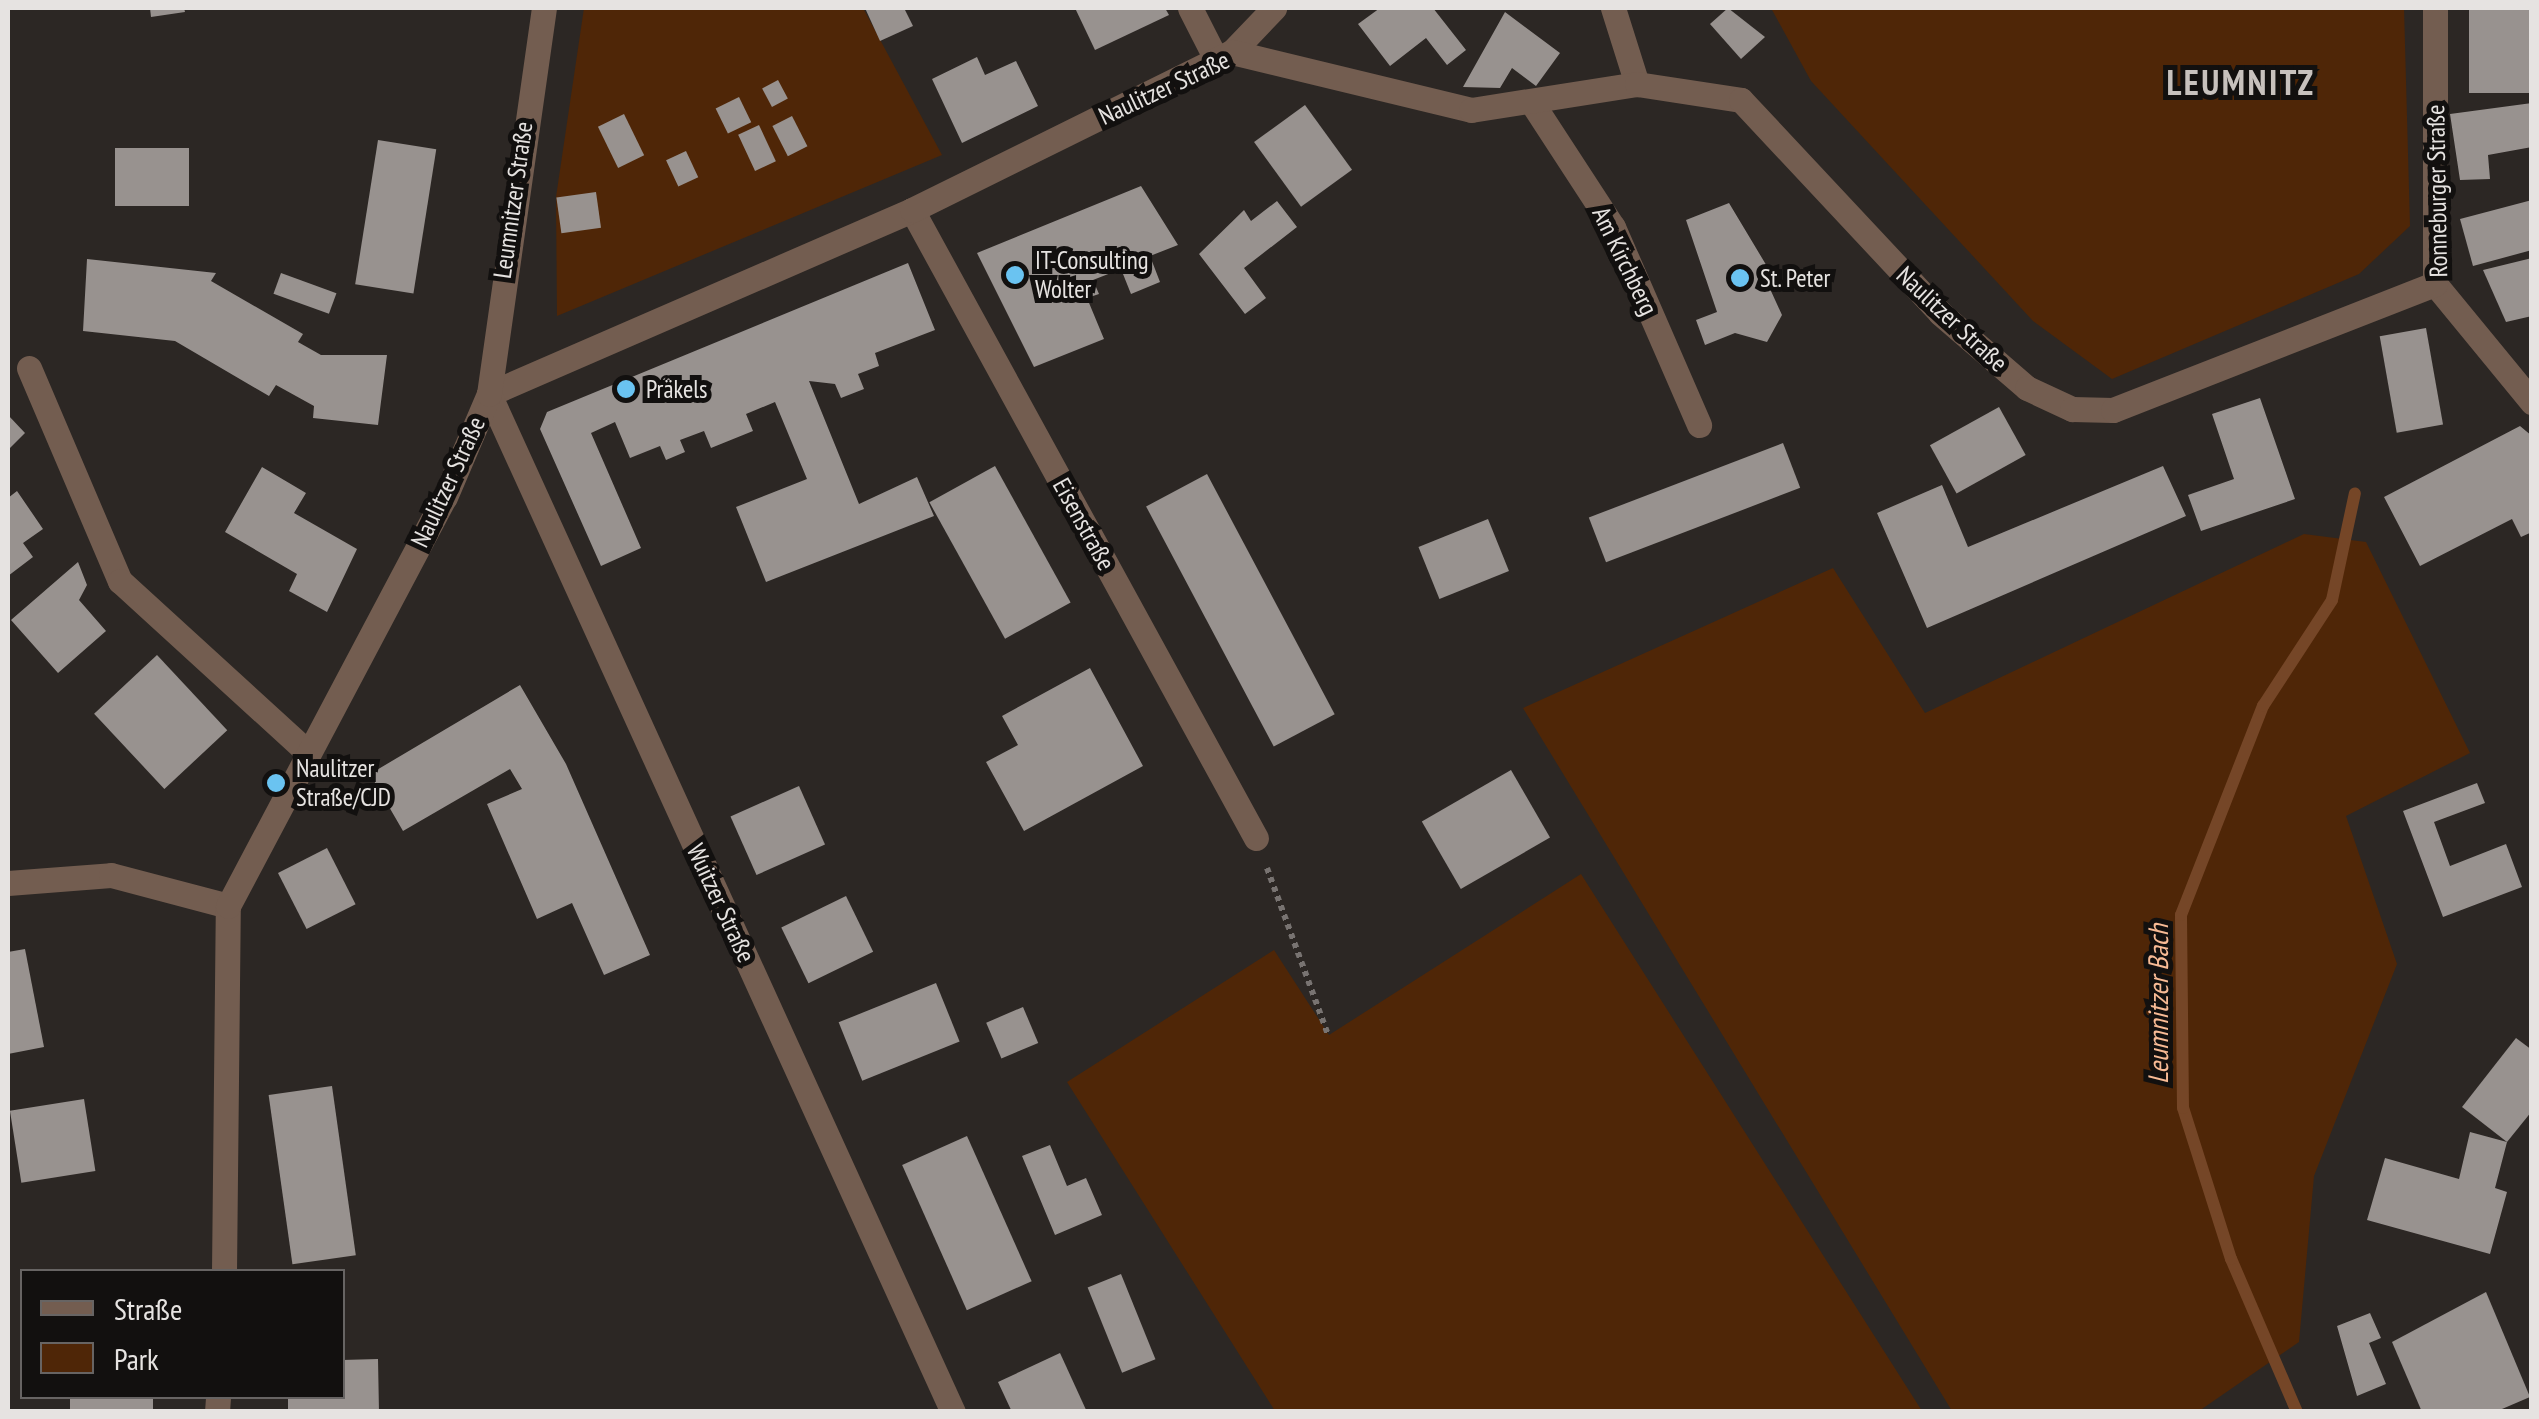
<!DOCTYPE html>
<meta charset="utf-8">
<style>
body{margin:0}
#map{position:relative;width:2539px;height:1419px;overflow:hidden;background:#2c2724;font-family:"PT Sans Narrow",sans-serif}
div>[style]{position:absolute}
.green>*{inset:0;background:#4f2607}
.stream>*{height:12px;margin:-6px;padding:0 6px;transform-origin:6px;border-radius:6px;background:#754627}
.building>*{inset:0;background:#98928f;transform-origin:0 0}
.path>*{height:6px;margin-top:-3px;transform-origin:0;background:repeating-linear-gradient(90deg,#787371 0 5px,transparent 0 10px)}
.minor>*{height:25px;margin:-12.5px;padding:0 12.5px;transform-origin:12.5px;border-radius:12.5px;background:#735d50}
.dots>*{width:28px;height:28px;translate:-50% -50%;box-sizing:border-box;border:5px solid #12100f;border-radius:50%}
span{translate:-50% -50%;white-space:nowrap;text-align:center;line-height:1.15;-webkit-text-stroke:10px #12100f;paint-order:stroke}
.street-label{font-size:25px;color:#e6e3e1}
.poi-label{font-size:25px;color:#e6e3e1}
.left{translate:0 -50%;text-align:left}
.water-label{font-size:28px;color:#f8bb95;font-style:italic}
.district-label{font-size:35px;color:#c7c1bd;font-weight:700;letter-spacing:2.5px}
.frame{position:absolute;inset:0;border:10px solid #e6e3e1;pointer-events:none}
.legend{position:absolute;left:20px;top:1269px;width:325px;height:130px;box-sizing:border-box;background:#12100f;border:2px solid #676463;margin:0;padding:12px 18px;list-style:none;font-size:30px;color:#e6e3e1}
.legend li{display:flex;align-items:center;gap:20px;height:50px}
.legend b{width:50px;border:2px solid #676463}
</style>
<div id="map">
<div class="green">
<i style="clip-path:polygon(584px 8px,863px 8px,942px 155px,557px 316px,556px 197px)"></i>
<i style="clip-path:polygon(1771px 8px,2404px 8px,2410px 226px,2359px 274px,2112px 379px,2033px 321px,1811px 81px)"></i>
<i style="clip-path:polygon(2304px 534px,2366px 542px,2470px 753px,2346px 816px,2397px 964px,2314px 1176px,2299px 1342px,2199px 1411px,1952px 1411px,1523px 708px,1833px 568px,1925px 713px)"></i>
<i style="clip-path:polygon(1581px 874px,1922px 1411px,1275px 1411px,1067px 1082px,1274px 950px,1329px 1035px)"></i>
</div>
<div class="stream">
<i style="left:2297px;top:1412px;width:167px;rotate:-113.3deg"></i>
<i style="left:2231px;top:1259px;width:158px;rotate:-107.6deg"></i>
<i style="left:2183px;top:1108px;width:193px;rotate:-90.6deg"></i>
<i style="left:2181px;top:915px;width:225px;rotate:-68.6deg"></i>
<i style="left:2263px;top:706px;width:126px;rotate:-56.9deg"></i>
<i style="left:2332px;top:600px;width:109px;rotate:-77.9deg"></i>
</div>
<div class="building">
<i style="clip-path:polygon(150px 8px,184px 8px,185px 12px,151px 17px)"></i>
<i style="clip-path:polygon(865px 8px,904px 8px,913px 26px,880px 41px)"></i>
<i style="clip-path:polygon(1075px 8px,1165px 8px,1169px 15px,1095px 50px)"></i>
<i style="clip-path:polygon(1380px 8px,1433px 8px,1466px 50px,1447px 65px,1426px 38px,1390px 66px,1358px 24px)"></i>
<i style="clip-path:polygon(1728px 8px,1765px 37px,1741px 59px,1710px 24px)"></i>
<i style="left:2469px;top:8px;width:63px;height:85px"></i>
<i style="clip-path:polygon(1505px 12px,1560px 53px,1536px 86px,1512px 68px,1500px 88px,1463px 87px)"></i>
<i style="clip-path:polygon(977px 57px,985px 75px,1016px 61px,1038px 106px,962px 143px,932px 79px)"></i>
<i style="left:778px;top:80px;width:21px;height:18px;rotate:62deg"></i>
<i style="left:739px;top:97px;width:28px;height:26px;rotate:64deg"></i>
<i style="clip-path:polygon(2532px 103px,2532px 147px,2488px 155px,2490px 179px,2460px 180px,2450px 114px)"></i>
<i style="left:1305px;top:105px;width:80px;height:63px;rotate:54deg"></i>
<i style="left:624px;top:114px;width:46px;height:29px;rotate:64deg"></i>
<i style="left:792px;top:116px;width:34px;height:22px;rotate:63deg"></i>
<i style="left:759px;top:125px;width:40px;height:23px;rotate:65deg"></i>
<i style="left:378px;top:140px;width:59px;height:146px;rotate:9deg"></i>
<i style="left:115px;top:148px;width:74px;height:58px"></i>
<i style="left:686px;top:151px;width:29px;height:22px;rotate:65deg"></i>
<i style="clip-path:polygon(1141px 186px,1178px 245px,1150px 256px,1160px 282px,1131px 294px,1121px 269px,1093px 280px,1099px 294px,1087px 298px,1104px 339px,1034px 367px,977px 253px)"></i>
<i style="left:596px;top:192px;width:36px;height:40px;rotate:82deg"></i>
<i style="clip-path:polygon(2532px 200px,2532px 250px,2473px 266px,2460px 219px)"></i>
<i style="clip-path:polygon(1277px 201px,1297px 227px,1244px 268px,1266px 298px,1245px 314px,1199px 254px,1244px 210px,1251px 221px)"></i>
<i style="clip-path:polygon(1729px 203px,1780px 288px,1771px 291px,1782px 315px,1767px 342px,1735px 333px,1705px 345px,1696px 320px,1717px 312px,1686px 220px)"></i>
<i style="clip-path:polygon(2532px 258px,2532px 316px,2506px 322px,2483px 270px)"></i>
<i style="clip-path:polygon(87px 259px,216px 273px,211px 281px,303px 334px,298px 342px,321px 355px,387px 355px,378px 425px,313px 418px,314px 406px,276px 385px,269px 396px,175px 341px,83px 331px)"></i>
<i style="clip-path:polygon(908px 263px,935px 330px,875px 353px,879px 366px,858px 374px,864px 389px,841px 398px,835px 384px,809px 381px,859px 504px,917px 477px,934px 516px,766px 582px,736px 507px,807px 479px,775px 402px,746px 414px,753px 431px,711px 448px,704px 431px,680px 440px,685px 452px,666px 460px,660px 446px,630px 458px,615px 422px,591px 433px,641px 548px,601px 566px,540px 429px,547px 412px)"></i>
<i style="left:281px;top:273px;width:59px;height:22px;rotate:20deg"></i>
<i style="left:2426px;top:328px;width:98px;height:47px;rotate:80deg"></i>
<i style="clip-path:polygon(2260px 398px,2295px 499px,2201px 531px,2188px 495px,2234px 479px,2212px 414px)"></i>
<i style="left:1999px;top:407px;width:55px;height:79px;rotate:61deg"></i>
<i style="clip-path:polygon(8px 415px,25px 433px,8px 450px)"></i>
<i style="clip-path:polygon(2520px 426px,2532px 436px,2532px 532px,2521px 537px,2512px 519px,2420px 566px,2384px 497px)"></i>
<i style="left:1783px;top:443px;width:48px;height:208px;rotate:69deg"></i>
<i style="left:995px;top:466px;width:156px;height:75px;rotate:61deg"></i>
<i style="clip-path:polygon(2163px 466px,2186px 516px,1927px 628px,1877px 513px,1942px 485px,1968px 547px)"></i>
<i style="clip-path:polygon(262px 467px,306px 493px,294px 513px,357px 549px,327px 612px,289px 591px,297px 574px,225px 532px)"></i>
<i style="left:1207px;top:474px;width:272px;height:69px;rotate:62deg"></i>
<i style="clip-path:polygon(17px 491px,43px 529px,23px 543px,33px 557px,8px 576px,8px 498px)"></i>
<i style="left:1488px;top:519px;width:56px;height:75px;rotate:68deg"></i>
<i style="clip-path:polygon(78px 562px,87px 585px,79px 600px,106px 631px,58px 673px,11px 620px)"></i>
<i style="left:157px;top:655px;width:103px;height:86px;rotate:47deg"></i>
<i style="clip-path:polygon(1090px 668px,1143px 766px,1024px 831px,986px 762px,1018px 745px,1002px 716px)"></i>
<i style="clip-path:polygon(520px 685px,566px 764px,650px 955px,604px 975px,572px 903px,537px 919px,487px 804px,522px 789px,510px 769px,403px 831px,370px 774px)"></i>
<i style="left:1511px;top:770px;width:78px;height:103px;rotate:60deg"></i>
<i style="clip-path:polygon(2477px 783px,2485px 803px,2434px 822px,2450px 866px,2506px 844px,2522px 887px,2443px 917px,2403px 811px)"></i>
<i style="left:799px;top:786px;width:64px;height:75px;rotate:66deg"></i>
<i style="left:327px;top:848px;width:63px;height:55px;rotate:63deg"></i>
<i style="left:846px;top:896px;width:62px;height:72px;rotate:64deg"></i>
<i style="clip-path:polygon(25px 949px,44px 1047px,8px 1054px,8px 952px)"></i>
<i style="left:936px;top:983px;width:63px;height:105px;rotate:68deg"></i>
<i style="left:1023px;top:1007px;width:39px;height:40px;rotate:67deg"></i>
<i style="clip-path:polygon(2516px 1038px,2532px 1050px,2532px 1111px,2507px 1142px,2462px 1107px)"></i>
<i style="left:332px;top:1086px;width:171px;height:64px;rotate:82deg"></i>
<i style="left:84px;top:1099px;width:73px;height:75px;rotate:81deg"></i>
<i style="clip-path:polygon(2470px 1132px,2507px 1142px,2495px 1188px,2507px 1192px,2490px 1254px,2367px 1220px,2385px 1158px,2459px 1179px)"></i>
<i style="left:967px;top:1136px;width:159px;height:71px;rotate:66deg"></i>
<i style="clip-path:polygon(1050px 1145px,1067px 1186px,1086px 1178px,1102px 1215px,1055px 1235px,1022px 1156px)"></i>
<i style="left:1121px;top:1274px;width:92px;height:36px;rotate:68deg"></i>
<i style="clip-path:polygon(2486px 1292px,2530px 1397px,2495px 1412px,2422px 1412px,2392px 1342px)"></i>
<i style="clip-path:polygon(2370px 1313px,2381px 1338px,2369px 1343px,2386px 1384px,2357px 1396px,2337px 1326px)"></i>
<i style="clip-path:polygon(1060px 1353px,1087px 1412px,1012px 1412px,998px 1382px)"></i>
<i style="clip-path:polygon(378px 1359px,379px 1412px,288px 1412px,288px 1396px,342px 1396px,342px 1360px)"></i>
<i style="left:70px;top:1396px;width:83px;height:16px"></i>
</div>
<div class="path">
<i style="left:1267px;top:868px;width:178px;rotate:69.9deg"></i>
</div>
<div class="minor">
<i style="left:1190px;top:8px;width:59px;rotate:63deg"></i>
<i style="left:1613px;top:8px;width:80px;rotate:72.5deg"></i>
<i style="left:2435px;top:8px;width:276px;rotate:90deg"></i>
<i style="left:2435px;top:284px;width:153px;rotate:50.6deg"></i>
<i style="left:1232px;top:52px;width:61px;rotate:-46.3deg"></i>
<i style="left:1534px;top:106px;width:145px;rotate:56.9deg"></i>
<i style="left:1613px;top:227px;width:216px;rotate:66.5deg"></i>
<i style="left:912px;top:210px;width:716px;rotate:61.29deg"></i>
<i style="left:29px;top:368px;width:232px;rotate:66.9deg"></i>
<i style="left:120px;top:581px;width:251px;rotate:42.4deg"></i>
<i style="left:489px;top:394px;width:461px;rotate:-23.5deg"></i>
<i style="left:912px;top:210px;width:357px;rotate:-26.3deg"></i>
<i style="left:1232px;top:52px;width:246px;rotate:13.6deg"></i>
<i style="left:1471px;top:110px;width:168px;rotate:-8.9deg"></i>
<i style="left:1637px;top:84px;width:105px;rotate:8.7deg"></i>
<i style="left:1741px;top:100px;width:291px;rotate:46.9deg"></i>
<i style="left:1940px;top:313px;width:115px;rotate:40.8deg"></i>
<i style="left:2027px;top:388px;width:50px;rotate:25deg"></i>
<i style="left:2072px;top:409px;width:41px;rotate:1.4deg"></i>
<i style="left:2113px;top:410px;width:346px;rotate:-21.4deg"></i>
<i style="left:489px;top:394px;width:1119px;rotate:65.5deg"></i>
<i style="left:8px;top:883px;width:103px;rotate:-4.4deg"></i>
<i style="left:111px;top:875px;width:121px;rotate:14.8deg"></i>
<i style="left:224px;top:1272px;width:366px;rotate:-89.4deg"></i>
<i style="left:228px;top:906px;width:463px;rotate:-62.1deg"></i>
<i style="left:445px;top:497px;width:112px;rotate:-66.9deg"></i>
<i style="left:489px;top:394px;width:390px;rotate:-81.9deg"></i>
<i style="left:217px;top:1412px;width:16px;rotate:-86deg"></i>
</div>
<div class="dots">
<i style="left:1015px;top:275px;background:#6ac3f1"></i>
<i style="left:1740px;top:278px;background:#6ac3f1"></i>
<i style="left:626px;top:389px;background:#6ac3f1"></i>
<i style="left:276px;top:783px;background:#6ac3f1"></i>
</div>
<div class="street-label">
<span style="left:1164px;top:88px;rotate:-25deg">Naulitzer Straße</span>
<span style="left:2437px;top:191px;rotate:-91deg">Ronneburger Straße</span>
<span style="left:513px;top:200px;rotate:-82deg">Leumnitzer Straße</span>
<span style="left:1625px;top:261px;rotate:64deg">Am Kirchberg</span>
<span style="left:1952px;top:319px;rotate:43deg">Naulitzer Straße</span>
<span style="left:448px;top:482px;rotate:-65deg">Naulitzer Straße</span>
<span style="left:1084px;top:524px;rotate:61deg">Eisenstraße</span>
<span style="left:721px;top:903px;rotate:65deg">Wuitzer Straße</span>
</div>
<div class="poi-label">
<span class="left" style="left:1035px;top:275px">IT-Consulting<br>Wolter</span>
<span class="left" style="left:1760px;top:278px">St. Peter</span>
<span class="left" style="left:646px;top:389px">Präkels</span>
<span class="left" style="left:296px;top:783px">Naulitzer<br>Straße/CJD</span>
</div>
<div class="water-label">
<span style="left:2158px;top:1004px;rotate:-90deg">Leumnitzer Bach</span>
</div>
<div class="district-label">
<span style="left:2241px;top:82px">LEUMNITZ</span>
</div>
<div class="frame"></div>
<ul class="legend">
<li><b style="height:12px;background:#735d50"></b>Straße</li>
<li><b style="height:28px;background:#4f2607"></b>Park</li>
</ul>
</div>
